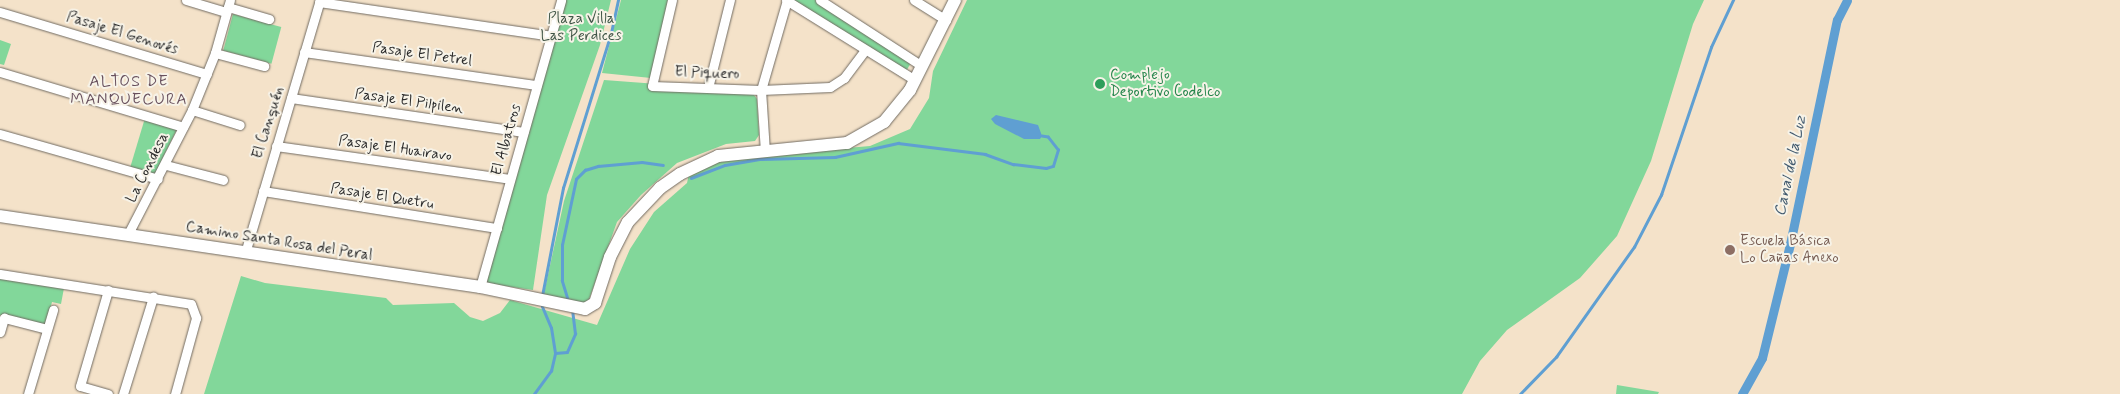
<!DOCTYPE html>
<meta charset="utf-8">
<style>
body{margin:0}
#map{position:relative;width:2120px;height:394px;overflow:hidden;background:#f4e2c9;font-family:Mynerve,sans-serif}
div>[style]{position:absolute}
.green>*{inset:0;background:#82d79a;transform-origin:0 0}
.water>*{inset:0;background:#5f9fd2}
.stream>*{height:2.5px;margin:-1.25px;padding:0 1.25px;transform-origin:1.25px;border-radius:1.25px;background:#5f9fd2}
.canal>*{height:9px;margin:-4.5px;padding:0 4.5px;transform-origin:4.5px;border-radius:4.5px;background:#5f9fd2}
.roads{filter:drop-shadow(0 0 1px #716b62) drop-shadow(0 0 1px #716b62)}
.street>*{height:9px;margin:-4.5px;padding:0 4.5px;transform-origin:4.5px;border-radius:4.5px;background:#fff}
.secondary>*{height:12px;margin:-6px;padding:0 6px;transform-origin:6px;border-radius:6px;background:#fff}
.dots>*{width:14px;height:14px;translate:-50% -50%;box-sizing:border-box;border:2px solid #f7f3e8;border-radius:50%}
span{translate:-50% -50%;white-space:nowrap;text-align:center;line-height:1.15;-webkit-text-stroke:4px #f7f3e8;paint-order:stroke}
.park-label{font-size:15px;color:#415647}
.street-label{font-size:15px;color:#2b2b2b}
.leisure-label{font-size:15px;color:#27864d}
.left{translate:0 -50%;text-align:left}
.education-label{font-size:15px;color:#785e54}
.neighbourhood-label{font-size:16px;color:#68505d;letter-spacing:1px}
.water-label{font-size:16px;color:#40596e;font-style:italic}
</style>
<div id="map">
<div class="green">
<i style="clip-path:polygon(565px 0,611px 0,600px 45px,547px 195px,533px 290px,484px 283px)"></i>
<i style="clip-path:polygon(621px 0,668px 0,651px 78px,602px 73px)"></i>
<i style="clip-path:polygon(789px 0,815px 0,912px 61px,905px 73px)"></i>
<i style="clip-path:polygon(967px 0,1704px 0,1693px 24px,1651px 161px,1617px 236px,1580px 278px,1507px 330px,1480px 361px,1462px 394px,204px 394px,241px 276px,265px 283px,386px 298px,393px 305px,454px 303px,470px 317px,483px 321px,500px 313px,510px 300px,597px 325px,630px 249px,654px 212px,687px 183px,690px 169px,721px 159px,870px 146px,910px 129px,929px 98px,933px 71px)"></i>
<i style="left:233px;top:14px;width:50px;height:38px;rotate:15deg"></i>
<i style="clip-path:polygon(0 40px,11px 44px,4px 65px,0 64px)"></i>
<i style="clip-path:polygon(604px 80px,751px 91px,757px 99px,759px 135px,755px 141px,726px 144px,677px 163px,641px 195px,617px 222px,587px 305px,543px 298px,564px 201px)"></i>
<i style="clip-path:polygon(145px 118px,178px 127px,154px 176px,130px 168px)"></i>
<i style="clip-path:polygon(0 277px,64px 288px,61px 304px,52px 302px,46px 326px,0 315px)"></i>
<i style="clip-path:polygon(1617px 385px,1659px 392px,1658px 394px,1616px 394px)"></i>
</div>
<div class="water">
<i style="clip-path:polygon(996px 115px,1038px 125px,1042px 136px,1040px 139px,1024px 139px,995px 124px,991px 119px)"></i>
</div>
<div class="stream">
<i style="left:691px;top:178px;width:36px;rotate:-21deg"></i>
<i style="left:725px;top:165px;width:36px;rotate:-10deg"></i>
<i style="left:760px;top:159px;width:75px;rotate:-1.5deg"></i>
<i style="left:835px;top:157px;width:65px;rotate:-12.5deg"></i>
<i style="left:898px;top:143px;width:88px;rotate:7.2deg"></i>
<i style="left:985px;top:154px;width:30px;rotate:20deg"></i>
<i style="left:1013px;top:164px;width:33px;rotate:7deg"></i>
<i style="left:1046px;top:168px;width:7px;rotate:-16deg"></i>
<i style="left:1053px;top:166px;width:17px;rotate:-73deg"></i>
<i style="left:1058px;top:150px;width:16px;rotate:-128deg"></i>
<i style="left:1048px;top:137px;width:6px;rotate:-171deg"></i>
<i style="left:542px;top:296px;width:110px;rotate:-79deg"></i>
<i style="left:563px;top:188px;width:162px;rotate:-72.8deg"></i>
<i style="left:611px;top:33px;width:34px;rotate:-78deg"></i>
<i style="left:568px;top:301px;width:21px;rotate:-107deg"></i>
<i style="left:562px;top:281px;width:36px;rotate:-90deg"></i>
<i style="left:562px;top:245px;width:67px;rotate:-78deg"></i>
<i style="left:576px;top:179px;width:13px;rotate:-45deg"></i>
<i style="left:585px;top:170px;width:14px;rotate:-17deg"></i>
<i style="left:598px;top:166px;width:44px;rotate:-5.2deg"></i>
<i style="left:642px;top:162px;width:21px;rotate:8deg"></i>
<i style="left:555px;top:353px;width:12px;rotate:-5deg"></i>
<i style="left:567px;top:352px;width:20px;rotate:-66deg"></i>
<i style="left:575px;top:334px;width:24px;rotate:-97deg"></i>
<i style="left:534px;top:394px;width:29px;rotate:-54deg"></i>
<i style="left:551px;top:371px;width:18px;rotate:-77deg"></i>
<i style="left:555px;top:353px;width:25px;rotate:-99deg"></i>
<i style="left:551px;top:328px;width:23px;rotate:-113deg"></i>
<i style="left:1520px;top:394px;width:52px;rotate:-45.8deg"></i>
<i style="left:1556px;top:357px;width:135px;rotate:-54.7deg"></i>
<i style="left:1634px;top:247px;width:59px;rotate:-62.6deg"></i>
<i style="left:1661px;top:195px;width:156px;rotate:-71.3deg"></i>
<i style="left:1711px;top:47px;width:52px;rotate:-64.9deg"></i>
</div>
<div class="canal">
<i style="left:1742px;top:394px;width:41px;rotate:-60.9deg"></i>
<i style="left:1762px;top:358px;width:117px;rotate:-76.2deg"></i>
<i style="left:1790px;top:244px;width:229px;rotate:-78.2deg"></i>
<i style="left:1837px;top:20px;width:22px;rotate:-63deg"></i>
</div>
<div class="roads">
<div class="street">
<i style="left:186px;top:0;width:42px;rotate:16.7deg"></i>
<i style="left:672px;top:0;width:88px;rotate:103.1deg"></i>
<i style="left:652px;top:86px;width:109px;rotate:2.1deg"></i>
<i style="left:761px;top:90px;width:69px;rotate:-2.5deg"></i>
<i style="left:830px;top:87px;width:17px;rotate:-33deg"></i>
<i style="left:844px;top:78px;width:35px;rotate:-53deg"></i>
<i style="left:786px;top:0;width:152px;rotate:31.8deg"></i>
<i style="left:820px;top:0;width:121px;rotate:32.9deg"></i>
<i style="left:914px;top:0;width:38px;rotate:32deg"></i>
<i style="left:319px;top:2px;width:234px;rotate:8.3deg"></i>
<i style="left:228px;top:7px;width:43px;rotate:16.3deg"></i>
<i style="left:0;top:12px;width:216px;rotate:16.7deg"></i>
<i style="left:304px;top:52px;width:235px;rotate:8.1deg"></i>
<i style="left:215px;top:53px;width:51px;rotate:14.9deg"></i>
<i style="left:0;top:72px;width:191px;rotate:16.7deg"></i>
<i style="left:708px;top:88px;width:91px;rotate:-76deg"></i>
<i style="left:291px;top:98px;width:235px;rotate:8.3deg"></i>
<i style="left:192px;top:110px;width:50px;rotate:17.4deg"></i>
<i style="left:0;top:134px;width:164px;rotate:15.9deg"></i>
<i style="left:276px;top:146px;width:236px;rotate:8deg"></i>
<i style="left:765px;top:152px;width:62px;rotate:-93.7deg"></i>
<i style="left:761px;top:90px;width:94px;rotate:-73.9deg"></i>
<i style="left:166px;top:165px;width:59px;rotate:14.7deg"></i>
<i style="left:263px;top:191px;width:237px;rotate:9deg"></i>
<i style="left:128px;top:234px;width:140px;rotate:-62.7deg"></i>
<i style="left:192px;top:110px;width:61px;rotate:-68deg"></i>
<i style="left:215px;top:53px;width:55px;rotate:-74.2deg"></i>
<i style="left:245px;top:253px;width:264px;rotate:-73.5deg"></i>
<i style="left:0;top:274px;width:193px;rotate:8.9deg"></i>
<i style="left:191px;top:304px;width:15px;rotate:70deg"></i>
<i style="left:196px;top:318px;width:79px;rotate:105.4deg"></i>
<i style="left:480px;top:287px;width:298px;rotate:-74.2deg"></i>
<i style="left:0;top:332px;width:15px;rotate:-74deg"></i>
<i style="left:4px;top:318px;width:44px;rotate:14.3deg"></i>
<i style="left:28px;top:394px;width:88px;rotate:-73.4deg"></i>
<i style="left:108px;top:394px;width:29px;rotate:-164deg"></i>
<i style="left:80px;top:386px;width:100px;rotate:-73.7deg"></i>
<i style="left:123px;top:394px;width:102px;rotate:-72.8deg"></i>
</div>
<div class="secondary">
<i style="left:0;top:216px;width:485px;rotate:8.4deg"></i>
<i style="left:480px;top:287px;width:107px;rotate:11.8deg"></i>
<i style="left:585px;top:309px;width:12px;rotate:-31deg"></i>
<i style="left:595px;top:303px;width:48px;rotate:-71.9deg"></i>
<i style="left:610px;top:257px;width:39px;rotate:-63deg"></i>
<i style="left:628px;top:222px;width:47px;rotate:-46.7deg"></i>
<i style="left:660px;top:188px;width:24px;rotate:-35deg"></i>
<i style="left:680px;top:174px;width:42px;rotate:-25.3deg"></i>
<i style="left:718px;top:156px;width:130px;rotate:-5.8deg"></i>
<i style="left:847px;top:143px;width:43px;rotate:-29.6deg"></i>
<i style="left:884px;top:122px;width:41px;rotate:-50.9deg"></i>
<i style="left:910px;top:90px;width:101px;rotate:-63.4deg"></i>
</div>
</div>
<div class="dots">
<i style="left:1100px;top:84px;background:#2e9e5b"></i>
<i style="left:1730px;top:250px;background:#8d6e63"></i>
</div>
<div class="park-label">
<span style="left:581px;top:28px">Plaza Villa<br>Las Perdices</span>
</div>
<div class="street-label">
<span style="left:122px;top:34px;rotate:17deg">Pasaje El Genovés</span>
<span style="left:422px;top:55px;rotate:8deg">Pasaje El Petrel</span>
<span style="left:707px;top:74px;rotate:2deg">El Piquero</span>
<span style="left:409px;top:102px;rotate:8deg">Pasaje El Pilpilen</span>
<span style="left:269px;top:123px;rotate:-73deg">El Canquén</span>
<span style="left:507px;top:140px;rotate:-74deg">El Albatros</span>
<span style="left:395px;top:149px;rotate:8deg">Pasaje El Huairavo</span>
<span style="left:148px;top:168px;rotate:-63deg">La Condesa</span>
<span style="left:382px;top:197px;rotate:9deg">Pasaje El Quetru</span>
<span style="left:279px;top:242px;rotate:9deg">Camino Santa Rosa del Peral</span>
</div>
<div class="leisure-label">
<span class="left" style="left:1110px;top:84px">Complejo<br>Deportivo Codelco</span>
</div>
<div class="education-label">
<span class="left" style="left:1740px;top:250px">Escuela Básica<br>Lo Cañas Anexo</span>
</div>
<div class="neighbourhood-label">
<span style="left:129px;top:91px">ALTOS DE<br>MANQUECURA</span>
</div>
<div class="water-label">
<span style="left:1791px;top:166px;rotate:-78deg">Canal de la Luz</span>
</div>
</div>
